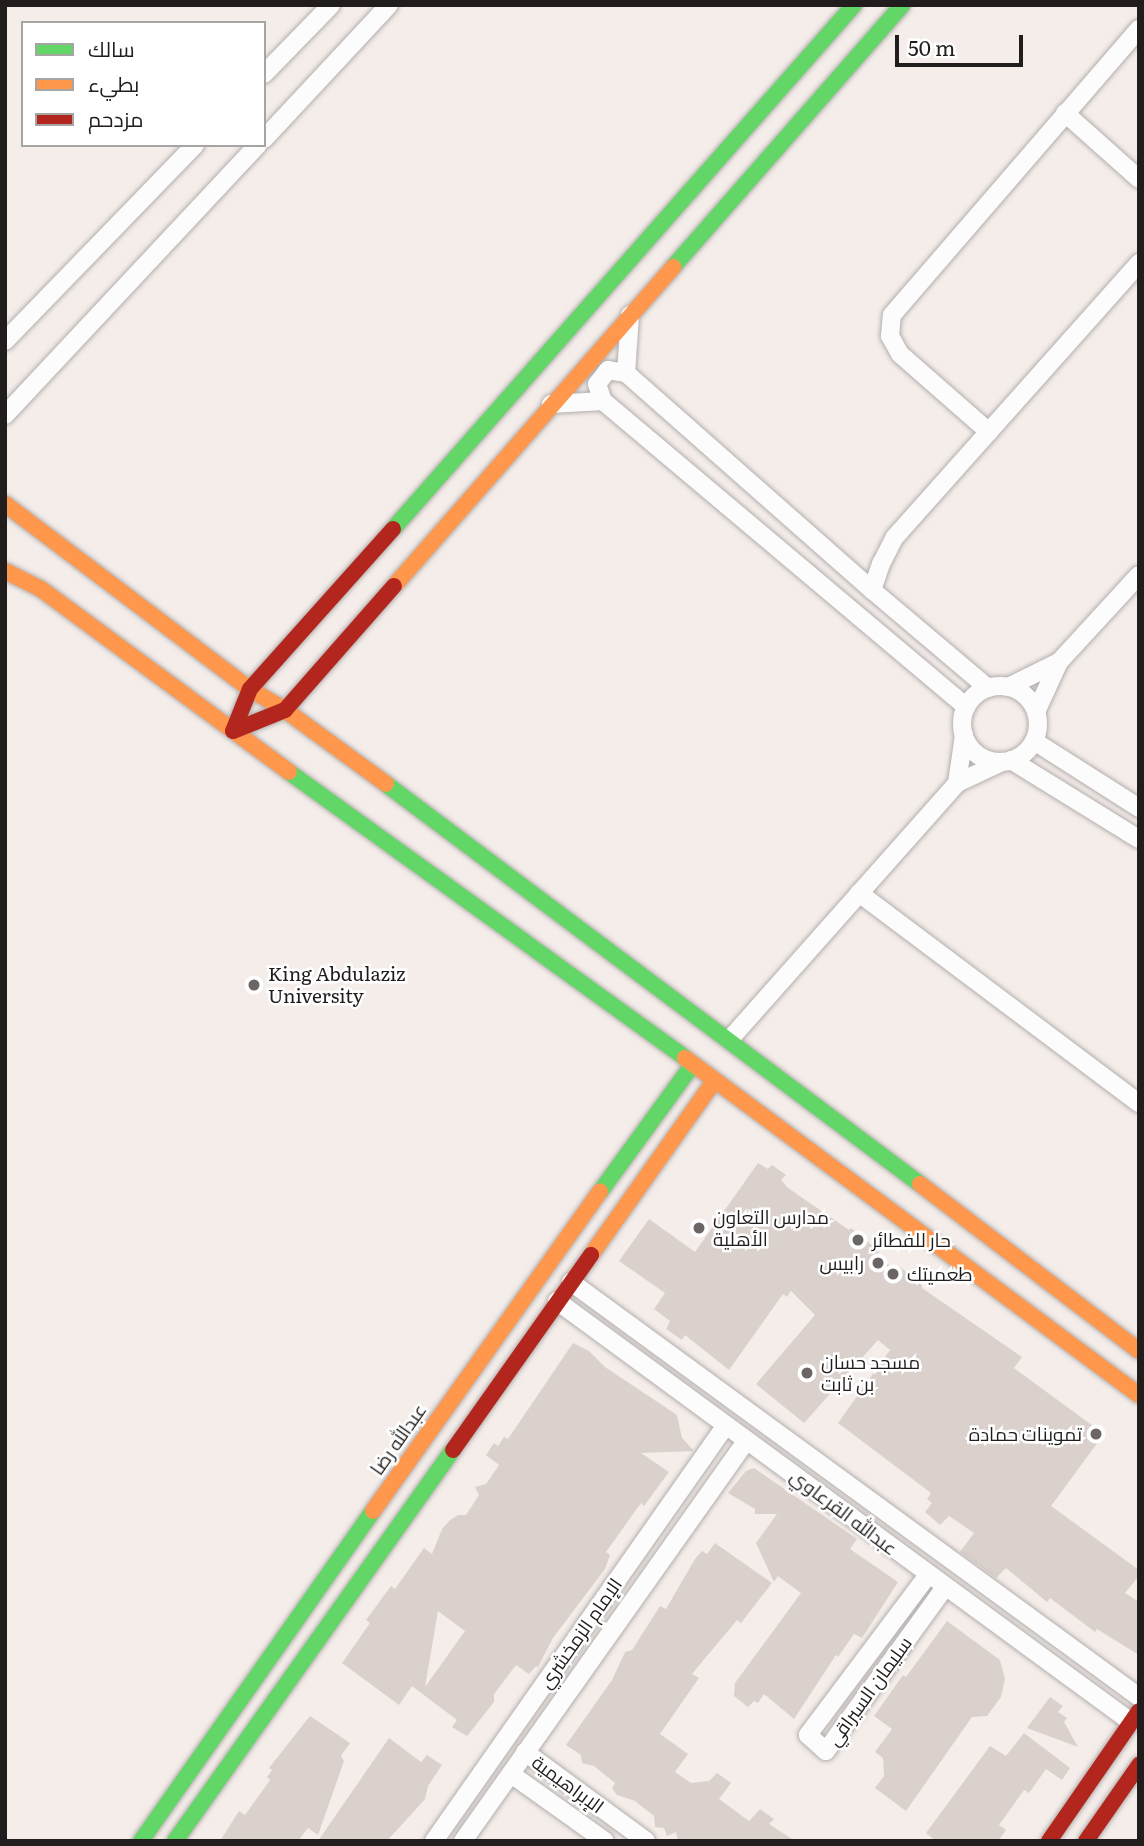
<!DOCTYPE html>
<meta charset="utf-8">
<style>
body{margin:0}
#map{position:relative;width:1144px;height:1846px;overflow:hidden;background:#f4edea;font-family:Literata,Cairo,serif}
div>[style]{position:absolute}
.building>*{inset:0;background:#dad1cd}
.roads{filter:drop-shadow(0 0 2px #b3aeac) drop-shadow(0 0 2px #b3aeac)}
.street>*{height:18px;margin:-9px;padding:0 9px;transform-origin:9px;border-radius:9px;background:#fdfcfc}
.street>.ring{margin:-9px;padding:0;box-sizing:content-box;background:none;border:18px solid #fdfcfc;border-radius:50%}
.fast>*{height:16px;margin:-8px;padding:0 8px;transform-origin:8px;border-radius:8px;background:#63d668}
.slow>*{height:16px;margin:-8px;padding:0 8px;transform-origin:8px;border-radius:8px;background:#ff974d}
.jam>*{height:16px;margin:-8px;padding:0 8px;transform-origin:8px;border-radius:8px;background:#b3261e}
.dots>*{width:19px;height:19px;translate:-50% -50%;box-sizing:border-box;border:4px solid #fff;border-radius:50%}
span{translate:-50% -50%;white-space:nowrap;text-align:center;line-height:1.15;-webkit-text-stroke:5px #fff;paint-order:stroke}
.poi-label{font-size:19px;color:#211d1c}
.left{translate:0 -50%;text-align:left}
.right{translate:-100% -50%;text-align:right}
.street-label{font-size:19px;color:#211d1c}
.frame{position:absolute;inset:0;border:7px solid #211d1c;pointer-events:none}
.legend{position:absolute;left:21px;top:21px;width:245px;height:126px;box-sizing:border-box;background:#fff;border:2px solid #a6a5a4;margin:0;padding:9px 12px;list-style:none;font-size:21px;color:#211d1c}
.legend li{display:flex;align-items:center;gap:14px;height:35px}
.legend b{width:35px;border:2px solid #a6a5a4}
.scale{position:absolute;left:895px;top:35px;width:128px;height:32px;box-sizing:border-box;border:4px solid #211d1c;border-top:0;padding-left:9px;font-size:21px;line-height:24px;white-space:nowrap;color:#211d1c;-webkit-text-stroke:5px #fff;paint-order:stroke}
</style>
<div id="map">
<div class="building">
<i style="clip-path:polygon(758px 1163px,768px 1169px,772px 1165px,786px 1175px,781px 1180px,788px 1188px,849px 1230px,851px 1228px,879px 1251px,877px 1256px,896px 1270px,900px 1267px,922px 1285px,922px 1288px,1022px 1357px,1014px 1368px,1104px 1434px,1051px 1506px,1139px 1570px,1139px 1576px,1125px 1593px,1139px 1602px,1139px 1655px,1097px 1629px,1095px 1632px,1050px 1598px,1047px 1602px,1006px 1568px,996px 1578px,960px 1552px,974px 1533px,949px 1516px,940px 1525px,925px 1512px,932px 1503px,927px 1499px,931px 1493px,838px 1423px,890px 1350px,878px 1340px,804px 1423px,756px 1384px,815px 1315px,791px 1291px,787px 1297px,783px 1294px,729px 1370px,685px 1335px,682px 1340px,666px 1329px,670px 1321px,654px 1309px,665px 1293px,619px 1261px,649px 1219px,695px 1252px)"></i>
<i style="clip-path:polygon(evenodd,573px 1343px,589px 1351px,605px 1367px,677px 1415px,682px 1438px,694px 1451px,641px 1453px,669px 1472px,644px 1506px,641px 1503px,606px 1552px,610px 1555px,605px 1569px,553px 1638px,538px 1667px,536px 1666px,529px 1674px,516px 1665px,494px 1694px,494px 1702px,467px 1736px,452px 1727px,457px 1720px,412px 1686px,399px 1705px,342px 1663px,370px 1623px,366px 1620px,391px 1586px,395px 1589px,424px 1548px,432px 1554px,442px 1529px,449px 1521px,458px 1515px,466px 1515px,479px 1495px,475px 1487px,486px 1484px,499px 1465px,486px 1455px,494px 1443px,498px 1446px,504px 1437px,508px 1439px,573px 1343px,438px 1611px,465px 1631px,425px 1687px,438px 1611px)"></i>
<i style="clip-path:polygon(754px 1468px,857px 1539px,850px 1549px,898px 1582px,862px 1638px,854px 1634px,838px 1657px,836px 1655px,794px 1719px,764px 1694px,758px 1703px,754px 1701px,748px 1707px,734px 1696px,735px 1683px,801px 1593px,778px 1576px,774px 1582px,756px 1543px,777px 1514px,755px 1514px,755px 1509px,728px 1493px,746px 1471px)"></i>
<i style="clip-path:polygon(715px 1543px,772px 1583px,741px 1623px,737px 1620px,692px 1674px,699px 1678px,660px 1734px,688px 1754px,675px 1772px,691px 1783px,709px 1781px,717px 1773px,731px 1783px,719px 1799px,749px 1821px,760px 1809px,774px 1819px,769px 1824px,795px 1841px,678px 1841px,676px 1832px,667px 1836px,664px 1828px,655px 1827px,654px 1816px,635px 1801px,617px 1795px,612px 1788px,615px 1783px,594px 1766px,582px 1763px,581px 1755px,566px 1745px,612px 1680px,625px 1652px,632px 1650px,660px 1606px,666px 1609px,695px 1559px,702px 1551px,707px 1554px)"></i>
<i style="clip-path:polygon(947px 1621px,1000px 1660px,1005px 1679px,1001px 1697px,987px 1716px,972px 1717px,906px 1811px,875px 1788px,884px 1776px,883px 1758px,875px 1752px,892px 1729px,874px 1716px,903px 1675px,906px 1677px)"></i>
<i style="clip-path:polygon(1050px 1697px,1063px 1706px,1058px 1712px,1067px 1718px,1064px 1722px,1078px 1747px,1027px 1728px)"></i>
<i style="clip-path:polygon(310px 1716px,350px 1743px,341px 1756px,344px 1761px,318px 1835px,308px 1828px,298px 1841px,220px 1841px,239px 1811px,245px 1815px,270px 1780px,267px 1777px,272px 1770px,269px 1768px)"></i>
<i style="clip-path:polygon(1024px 1733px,1070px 1768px,1062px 1780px,1046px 1769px,1029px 1793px,1024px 1790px,999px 1825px,1006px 1830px,998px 1841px,936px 1841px,926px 1833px,990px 1746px,1006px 1756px)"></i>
<i style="clip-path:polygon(389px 1738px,421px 1762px,427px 1755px,442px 1765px,428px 1786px,425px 1799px,387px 1841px,318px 1841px)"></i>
</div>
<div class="roads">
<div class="street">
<i style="left:264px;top:74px;width:96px;rotate:-45.8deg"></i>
<i style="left:1065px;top:113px;width:99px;rotate:41.7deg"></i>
<i style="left:264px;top:139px;width:183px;rotate:-47deg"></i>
<i style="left:630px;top:315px;width:58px;rotate:93.9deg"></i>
<i style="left:626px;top:373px;width:328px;rotate:41.4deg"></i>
<i style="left:872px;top:590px;width:152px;rotate:40.2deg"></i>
<i style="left:5px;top:341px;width:273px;rotate:-45.9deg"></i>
<i style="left:626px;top:373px;width:18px;rotate:-171deg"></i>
<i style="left:608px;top:370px;width:18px;rotate:128deg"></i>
<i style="left:597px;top:384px;width:18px;rotate:71deg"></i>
<i style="left:603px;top:401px;width:475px;rotate:40.1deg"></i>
<i style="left:551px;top:404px;width:52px;rotate:-3.3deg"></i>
<i style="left:5px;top:415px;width:370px;rotate:-46.9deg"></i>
<i style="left:989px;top:432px;width:118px;rotate:-138.8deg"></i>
<i style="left:900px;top:354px;width:21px;rotate:-119deg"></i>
<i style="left:890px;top:336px;width:21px;rotate:-85deg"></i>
<i style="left:892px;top:315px;width:378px;rotate:-49.2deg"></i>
<i style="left:872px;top:590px;width:28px;rotate:-71deg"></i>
<i style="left:881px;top:564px;width:30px;rotate:-63deg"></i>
<i style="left:895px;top:537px;width:367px;rotate:-48.3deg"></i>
<i class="ring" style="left:962px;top:686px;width:58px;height:58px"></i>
<i style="left:1008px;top:687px;width:57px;rotate:-26.1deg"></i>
<i style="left:1036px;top:712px;width:55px;rotate:-65.3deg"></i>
<i style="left:1059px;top:662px;width:118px;rotate:-47.4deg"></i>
<i style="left:1034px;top:741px;width:125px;rotate:32.5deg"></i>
<i style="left:1011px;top:760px;width:150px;rotate:31.7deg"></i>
<i style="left:957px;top:783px;width:49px;rotate:-81.7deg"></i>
<i style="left:859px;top:893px;width:350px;rotate:36.9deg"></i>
<i style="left:730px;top:1039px;width:342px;rotate:-48.4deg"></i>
<i style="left:957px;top:783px;width:50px;rotate:-25deg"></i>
<i style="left:571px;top:1282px;width:703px;rotate:36.15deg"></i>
<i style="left:557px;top:1301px;width:712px;rotate:36.26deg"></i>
<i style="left:928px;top:1575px;width:200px;rotate:126.9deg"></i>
<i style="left:808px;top:1735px;width:24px;rotate:42deg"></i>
<i style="left:826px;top:1751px;width:203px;rotate:-54deg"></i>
<i style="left:525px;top:1752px;width:150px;rotate:36.3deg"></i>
<i style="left:511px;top:1774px;width:115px;rotate:35.5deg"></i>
<i style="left:434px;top:1841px;width:508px;rotate:-54.93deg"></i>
<i style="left:463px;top:1841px;width:491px;rotate:-54.7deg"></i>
</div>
<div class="fast">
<i style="left:673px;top:267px;width:348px;rotate:-48.8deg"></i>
<i style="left:393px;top:529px;width:698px;rotate:-48.66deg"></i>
<i style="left:289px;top:772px;width:488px;rotate:35.8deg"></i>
<i style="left:386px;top:784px;width:667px;rotate:36.84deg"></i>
<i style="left:600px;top:1192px;width:158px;rotate:-54deg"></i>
<i style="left:141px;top:1841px;width:403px;rotate:-54.9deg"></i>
<i style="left:175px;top:1841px;width:480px;rotate:-54.6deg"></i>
</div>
<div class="slow">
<i style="left:5px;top:504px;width:307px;rotate:37.1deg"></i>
<i style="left:250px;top:689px;width:41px;rotate:31deg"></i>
<i style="left:285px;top:710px;width:125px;rotate:36.2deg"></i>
<i style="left:5px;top:571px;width:40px;rotate:26.6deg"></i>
<i style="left:41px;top:589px;width:308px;rotate:36.4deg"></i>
<i style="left:394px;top:586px;width:424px;rotate:-48.8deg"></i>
<i style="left:685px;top:1058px;width:565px;rotate:36.59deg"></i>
<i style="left:920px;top:1184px;width:275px;rotate:37.3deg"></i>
<i style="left:591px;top:1255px;width:214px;rotate:-54.7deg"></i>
<i style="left:373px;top:1511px;width:392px;rotate:-54.6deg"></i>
</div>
<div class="jam">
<i style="left:393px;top:529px;width:215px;rotate:131.8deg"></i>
<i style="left:250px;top:689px;width:45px;rotate:112deg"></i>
<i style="left:233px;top:731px;width:56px;rotate:-22deg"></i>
<i style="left:285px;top:710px;width:165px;rotate:-48.7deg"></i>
<i style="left:453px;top:1450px;width:239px;rotate:-54.7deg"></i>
<i style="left:1049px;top:1841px;width:158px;rotate:-55.3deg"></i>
<i style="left:1086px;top:1841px;width:93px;rotate:-55.1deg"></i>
</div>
</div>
<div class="dots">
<i style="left:254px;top:985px;background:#6b6664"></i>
<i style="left:699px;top:1228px;background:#6b6664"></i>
<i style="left:858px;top:1240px;background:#6b6664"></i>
<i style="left:878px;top:1263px;background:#6b6664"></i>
<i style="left:893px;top:1274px;background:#6b6664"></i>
<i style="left:807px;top:1373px;background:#6b6664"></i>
<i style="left:1096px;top:1434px;background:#6b6664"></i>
</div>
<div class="poi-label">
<span class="left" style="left:268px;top:985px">King Abdulaziz<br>University</span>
<span class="left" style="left:713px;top:1228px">مدارس التعاون<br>الأهلية</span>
<span class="left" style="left:872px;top:1240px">حار للفطائر</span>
<span class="right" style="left:864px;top:1263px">رابيس</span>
<span class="left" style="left:907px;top:1274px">طعميتك</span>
<span class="left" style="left:821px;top:1373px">مسجد حسان<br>بن ثابت</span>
<span class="right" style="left:1082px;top:1434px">تموينات حمادة</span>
</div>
<div class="street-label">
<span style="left:398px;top:1439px;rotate:-55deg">عبدالله رضا</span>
<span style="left:844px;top:1512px;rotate:37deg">عبدالله القرعاوي</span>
<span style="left:580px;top:1633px;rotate:-55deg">الإمام الزمخشري</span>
<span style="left:869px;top:1691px;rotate:-54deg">سليمان السيراقي</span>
<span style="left:568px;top:1784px;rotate:36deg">الإبراهيمية</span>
</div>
<div class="frame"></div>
<ul class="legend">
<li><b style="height:9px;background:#63d668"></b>سالك</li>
<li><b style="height:9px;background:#ff974d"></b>بطيء</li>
<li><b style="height:9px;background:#b3261e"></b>مزدحم</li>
</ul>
<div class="scale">50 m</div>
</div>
